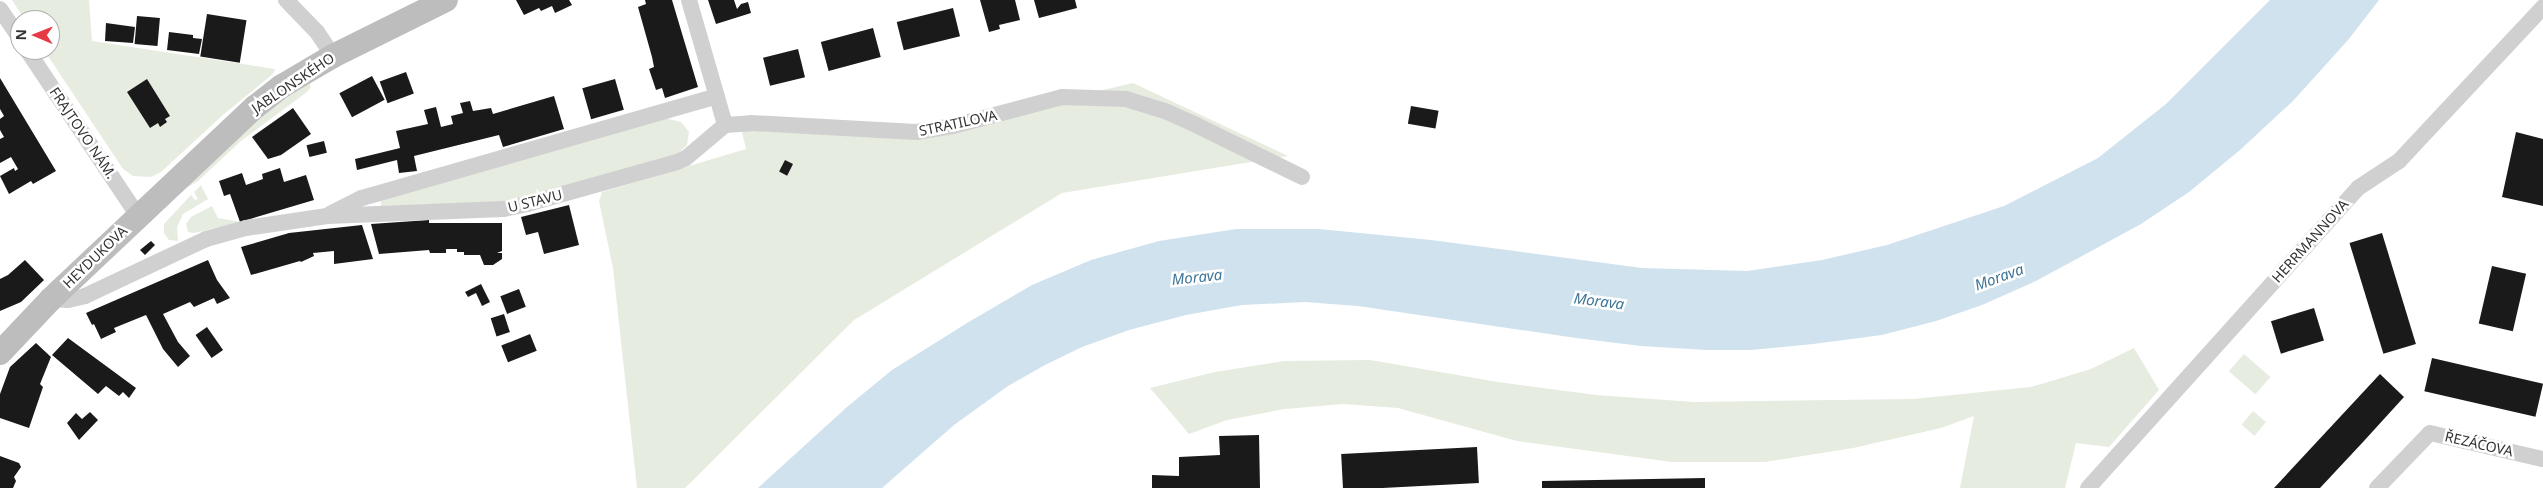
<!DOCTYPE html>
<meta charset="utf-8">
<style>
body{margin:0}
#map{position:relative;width:2543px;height:488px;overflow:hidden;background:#fff;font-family:"Noto Sans",sans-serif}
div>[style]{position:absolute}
.green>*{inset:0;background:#e6ecdf;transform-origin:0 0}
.water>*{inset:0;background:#cfe2ee}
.building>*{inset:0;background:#1a1a1a;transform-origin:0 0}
.street>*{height:16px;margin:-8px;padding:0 8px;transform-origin:8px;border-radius:8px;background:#d0d0d0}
.secondary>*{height:24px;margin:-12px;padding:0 12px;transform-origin:12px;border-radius:12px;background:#bdbdbd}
span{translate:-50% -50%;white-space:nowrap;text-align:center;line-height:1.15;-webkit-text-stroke:5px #fff;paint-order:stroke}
.street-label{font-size:14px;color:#333}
.water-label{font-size:15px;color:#3f7597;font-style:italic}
.north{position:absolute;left:10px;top:10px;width:50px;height:50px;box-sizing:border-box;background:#fff;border:1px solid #adadad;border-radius:50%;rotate:271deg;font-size:14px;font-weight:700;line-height:20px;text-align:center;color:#333}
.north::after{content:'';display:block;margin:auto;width:18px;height:22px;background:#e63946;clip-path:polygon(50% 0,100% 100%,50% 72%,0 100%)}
</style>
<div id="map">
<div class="green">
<i style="clip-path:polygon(12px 0,89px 0,92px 41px,275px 69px,273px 74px,224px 114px,161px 172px,151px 177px,133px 176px,123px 169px,44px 50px,50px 50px,50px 20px,25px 20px)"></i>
<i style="clip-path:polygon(308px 82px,311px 87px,307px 92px,242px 140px,198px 181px,188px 187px,186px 184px,276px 104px)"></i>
<i style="clip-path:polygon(1133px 83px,1288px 156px,1062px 193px,854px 320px,685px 488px,637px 488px,613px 268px,599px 201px,602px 192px,746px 149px,742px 132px,755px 128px,923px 132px)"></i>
<i style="clip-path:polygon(665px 118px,681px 122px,689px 132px,687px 145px,675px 156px,510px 202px,381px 206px,381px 201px,384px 198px)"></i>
<i style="clip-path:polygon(201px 185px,208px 199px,183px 214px,177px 227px,178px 241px,169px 240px,164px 233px,164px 224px,191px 195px,195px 200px,198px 199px,194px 192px)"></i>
<i style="clip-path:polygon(212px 206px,218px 218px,240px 222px,194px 233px,188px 232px,186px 224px,191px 217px)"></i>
<i style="clip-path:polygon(2134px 348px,2159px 390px,2109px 447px,2076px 443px,2065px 488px,1960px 488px,1974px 416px,1941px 428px,1853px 448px,1765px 462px,1672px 462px,1517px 441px,1398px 408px,1343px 404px,1285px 409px,1227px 420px,1189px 434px,1150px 388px,1215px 372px,1284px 361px,1370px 360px,1498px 382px,1596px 395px,1694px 402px,1913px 399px,2031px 387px,2091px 369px)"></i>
<i style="left:2244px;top:354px;width:35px;height:23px;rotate:41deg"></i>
<i style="left:2253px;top:411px;width:17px;height:18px;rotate:40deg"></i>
</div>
<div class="water">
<i style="clip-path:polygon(2270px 0,2379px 0,2348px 40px,2293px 101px,2240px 150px,2189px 192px,2141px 224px,2036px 281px,1982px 305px,1936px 321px,1882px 335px,1813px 344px,1751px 350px,1706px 350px,1641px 346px,1576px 338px,1358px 306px,1305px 302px,1242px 305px,1186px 315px,1129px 330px,1082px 347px,1045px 365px,1008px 386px,954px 425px,882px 488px,758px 488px,847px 407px,892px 370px,967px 323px,1032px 285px,1091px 260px,1159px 241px,1236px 229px,1319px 229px,1431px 240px,1642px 268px,1747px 271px,1822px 260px,1887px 245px,2004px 206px,2098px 158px,2166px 104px)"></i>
</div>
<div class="building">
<i style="clip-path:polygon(516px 0,569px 0,572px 5px,555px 13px,552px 6px,541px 11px,539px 8px,524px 15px)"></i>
<i style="clip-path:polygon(645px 0,672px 0,698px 87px,665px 98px,662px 88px,656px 90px,649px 69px,654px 67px,652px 57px,638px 7px,646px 4px)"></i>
<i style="clip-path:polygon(708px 0,734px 0,737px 9px,741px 4px,748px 2px,751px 13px,716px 24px)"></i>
<i style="clip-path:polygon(980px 0,1015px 0,1020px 20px,999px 25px,1000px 29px,989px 32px)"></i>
<i style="clip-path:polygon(1034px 0,1075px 0,1077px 8px,1039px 18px)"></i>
<i style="left:953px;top:8px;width:29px;height:58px;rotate:76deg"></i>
<i style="left:207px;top:14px;width:40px;height:43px;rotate:9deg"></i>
<i style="left:137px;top:16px;width:23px;height:28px;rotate:5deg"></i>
<i style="clip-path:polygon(106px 23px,135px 27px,133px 43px,105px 41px)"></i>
<i style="left:873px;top:28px;width:30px;height:54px;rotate:75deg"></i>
<i style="clip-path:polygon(169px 32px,193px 35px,193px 38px,202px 39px,199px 54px,167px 50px)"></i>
<i style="left:798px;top:49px;width:29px;height:36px;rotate:76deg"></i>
<i style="left:406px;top:72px;width:23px;height:28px;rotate:70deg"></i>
<i style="left:372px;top:76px;width:27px;height:37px;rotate:62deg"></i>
<i style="clip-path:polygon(0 78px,56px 171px,33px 184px,31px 181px,9px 194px,0 176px,14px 168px,15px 171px,18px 169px,11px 157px,0 163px,0 139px,4px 137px,0 130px,0 119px,4px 116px,0 109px)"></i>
<i style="clip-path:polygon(147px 79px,170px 116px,165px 119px,167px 122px,160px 127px,158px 123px,150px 128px,127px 92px)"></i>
<i style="left:615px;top:79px;width:32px;height:34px;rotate:74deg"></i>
<i style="clip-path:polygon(554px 96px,564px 129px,503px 147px,499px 135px,414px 156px,417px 171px,399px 173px,397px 160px,357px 170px,355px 159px,400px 148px,396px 131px,428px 124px,424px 110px,436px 107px,441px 127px,453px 124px,451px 116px,463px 113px,460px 103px,470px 101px,473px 111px,491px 108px,493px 114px)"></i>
<i style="left:1411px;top:106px;width:28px;height:18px;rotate:10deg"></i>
<i style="clip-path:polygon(293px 108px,311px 134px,281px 155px,268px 159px,252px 137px)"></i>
<i style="clip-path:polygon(2516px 132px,2543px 139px,2543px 206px,2502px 197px)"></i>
<i style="left:324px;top:141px;width:12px;height:18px;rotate:76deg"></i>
<i style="left:785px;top:160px;width:9px;height:13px;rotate:27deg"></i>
<i style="clip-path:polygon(280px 168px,284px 182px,306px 175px,314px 200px,240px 222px,230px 194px,224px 196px,219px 181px,242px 173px,246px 185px,263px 179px,262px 174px)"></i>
<i style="clip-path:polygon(569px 205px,579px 245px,544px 254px,538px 232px,526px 235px,521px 217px)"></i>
<i style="clip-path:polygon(429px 220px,429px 223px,502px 223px,502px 251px,497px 253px,502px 253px,502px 259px,493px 265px,484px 265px,480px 255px,464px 255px,464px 252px,457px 252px,457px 249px,446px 249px,446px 253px,430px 253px,429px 250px,379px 254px,371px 224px)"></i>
<i style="clip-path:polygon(362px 225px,373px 259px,334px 264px,334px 251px,313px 253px,314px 256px,301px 262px,300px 261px,251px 275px,241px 247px,289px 233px)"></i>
<i style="left:2382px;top:233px;width:116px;height:34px;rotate:73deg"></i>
<i style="clip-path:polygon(151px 241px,155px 245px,145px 255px,140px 250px)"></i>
<i style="clip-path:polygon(25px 260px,44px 280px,21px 302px,0 311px,0 279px,8px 275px)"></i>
<i style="clip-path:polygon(208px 260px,217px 280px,230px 298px,217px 304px,214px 298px,194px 307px,190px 302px,163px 314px,178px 342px,190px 356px,178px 367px,163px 349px,146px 315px,114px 328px,116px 332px,101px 339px,94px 324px,92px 325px,86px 313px)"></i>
<i style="left:2492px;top:266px;width:35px;height:59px;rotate:13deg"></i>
<i style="clip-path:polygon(481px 284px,490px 302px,482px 306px,476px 293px,468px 297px,465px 292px)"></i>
<i style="left:519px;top:289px;width:19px;height:20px;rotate:69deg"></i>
<i style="left:2314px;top:308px;width:34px;height:45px;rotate:73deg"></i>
<i style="left:504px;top:314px;width:19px;height:14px;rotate:72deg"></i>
<i style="left:207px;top:327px;width:28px;height:14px;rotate:55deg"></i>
<i style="left:530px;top:334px;width:18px;height:31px;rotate:68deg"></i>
<i style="clip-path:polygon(68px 338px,136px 388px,129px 398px,123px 392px,119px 396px,106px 386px,98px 394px,52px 355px)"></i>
<i style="clip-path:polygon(36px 343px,51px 357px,40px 384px,43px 387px,29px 428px,0 418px,0 394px,10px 367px)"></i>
<i style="left:2432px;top:358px;width:114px;height:34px;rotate:13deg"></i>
<i style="clip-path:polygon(2380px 374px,2404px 397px,2363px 442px,2320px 488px,2274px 488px)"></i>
<i style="clip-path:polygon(90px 412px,98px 420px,79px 440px,67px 423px,76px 413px,82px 419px)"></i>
<i style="clip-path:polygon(1259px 435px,1260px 488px,1152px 488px,1152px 475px,1179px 476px,1179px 457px,1220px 455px,1219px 436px)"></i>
<i style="left:1477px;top:447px;width:36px;height:136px;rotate:87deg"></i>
<i style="clip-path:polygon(0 456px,19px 463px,21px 467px,14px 477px,16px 481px,13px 488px,0 488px)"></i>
<i style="clip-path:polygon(1705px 478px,1705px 488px,1542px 488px,1542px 481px)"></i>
</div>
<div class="street">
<i style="left:286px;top:0;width:45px;rotate:45.9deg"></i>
<i style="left:317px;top:32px;width:29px;rotate:56deg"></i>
<i style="left:689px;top:0;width:130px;rotate:73.9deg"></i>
<i style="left:0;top:9px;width:36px;rotate:56deg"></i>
<i style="left:27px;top:50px;width:200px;rotate:56.2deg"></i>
<i style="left:725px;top:125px;width:26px;rotate:-4deg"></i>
<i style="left:751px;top:123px;width:165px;rotate:3.1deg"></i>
<i style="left:916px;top:132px;width:37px;rotate:-9deg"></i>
<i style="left:953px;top:126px;width:113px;rotate:-14.9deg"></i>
<i style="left:1062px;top:97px;width:64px;rotate:1.8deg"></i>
<i style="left:1126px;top:99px;width:41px;rotate:17.1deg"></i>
<i style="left:1165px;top:111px;width:34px;rotate:24deg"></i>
<i style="left:1196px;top:125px;width:118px;rotate:26.1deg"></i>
<i style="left:330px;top:214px;width:36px;rotate:-27deg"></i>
<i style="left:362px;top:198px;width:369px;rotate:-16deg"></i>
<i style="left:51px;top:299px;width:17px;rotate:3deg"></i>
<i style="left:68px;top:300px;width:17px;rotate:-13deg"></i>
<i style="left:85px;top:296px;width:134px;rotate:-25.2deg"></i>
<i style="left:206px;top:239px;width:41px;rotate:-15.4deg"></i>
<i style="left:246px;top:228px;width:82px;rotate:-8.4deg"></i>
<i style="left:327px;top:216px;width:177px;rotate:-2.3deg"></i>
<i style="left:504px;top:209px;width:24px;rotate:-12deg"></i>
<i style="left:527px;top:204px;width:156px;rotate:-15.6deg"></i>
<i style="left:677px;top:162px;width:10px;rotate:-24deg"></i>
<i style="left:686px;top:158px;width:51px;rotate:-40.2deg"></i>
<i style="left:2088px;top:488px;width:404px;rotate:-48deg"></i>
<i style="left:2358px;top:188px;width:49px;rotate:-33.4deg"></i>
<i style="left:2399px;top:161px;width:211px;rotate:-46.9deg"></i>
<i style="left:2377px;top:488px;width:76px;rotate:-46.1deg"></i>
<i style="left:2430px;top:433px;width:116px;rotate:13deg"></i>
</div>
<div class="secondary">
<i style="left:0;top:353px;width:74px;rotate:-46.6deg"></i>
<i style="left:51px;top:299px;width:280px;rotate:-43.3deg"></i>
<i style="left:255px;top:107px;width:34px;rotate:-38deg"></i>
<i style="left:282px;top:86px;width:59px;rotate:-30.5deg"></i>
<i style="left:333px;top:56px;width:126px;rotate:-26.4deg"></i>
</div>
<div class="street-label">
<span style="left:293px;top:83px;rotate:-34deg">JABLONSKÉHO</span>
<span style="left:958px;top:123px;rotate:-12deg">STRATILOVA</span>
<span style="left:83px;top:133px;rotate:56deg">FRAJTOVO NÁM.</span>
<span style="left:535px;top:201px;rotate:-14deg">U STAVU</span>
<span style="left:2310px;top:241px;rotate:-48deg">HERRMANNOVA</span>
<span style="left:95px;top:257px;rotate:-44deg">HEYDUKOVA</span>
<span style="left:2479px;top:444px;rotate:13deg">ŘEZÁČOVA</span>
</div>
<div class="water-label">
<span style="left:1197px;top:277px;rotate:-6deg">Morava</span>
<span style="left:1999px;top:277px;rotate:-20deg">Morava</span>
<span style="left:1599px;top:301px;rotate:7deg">Morava</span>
</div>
<div class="north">N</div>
</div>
